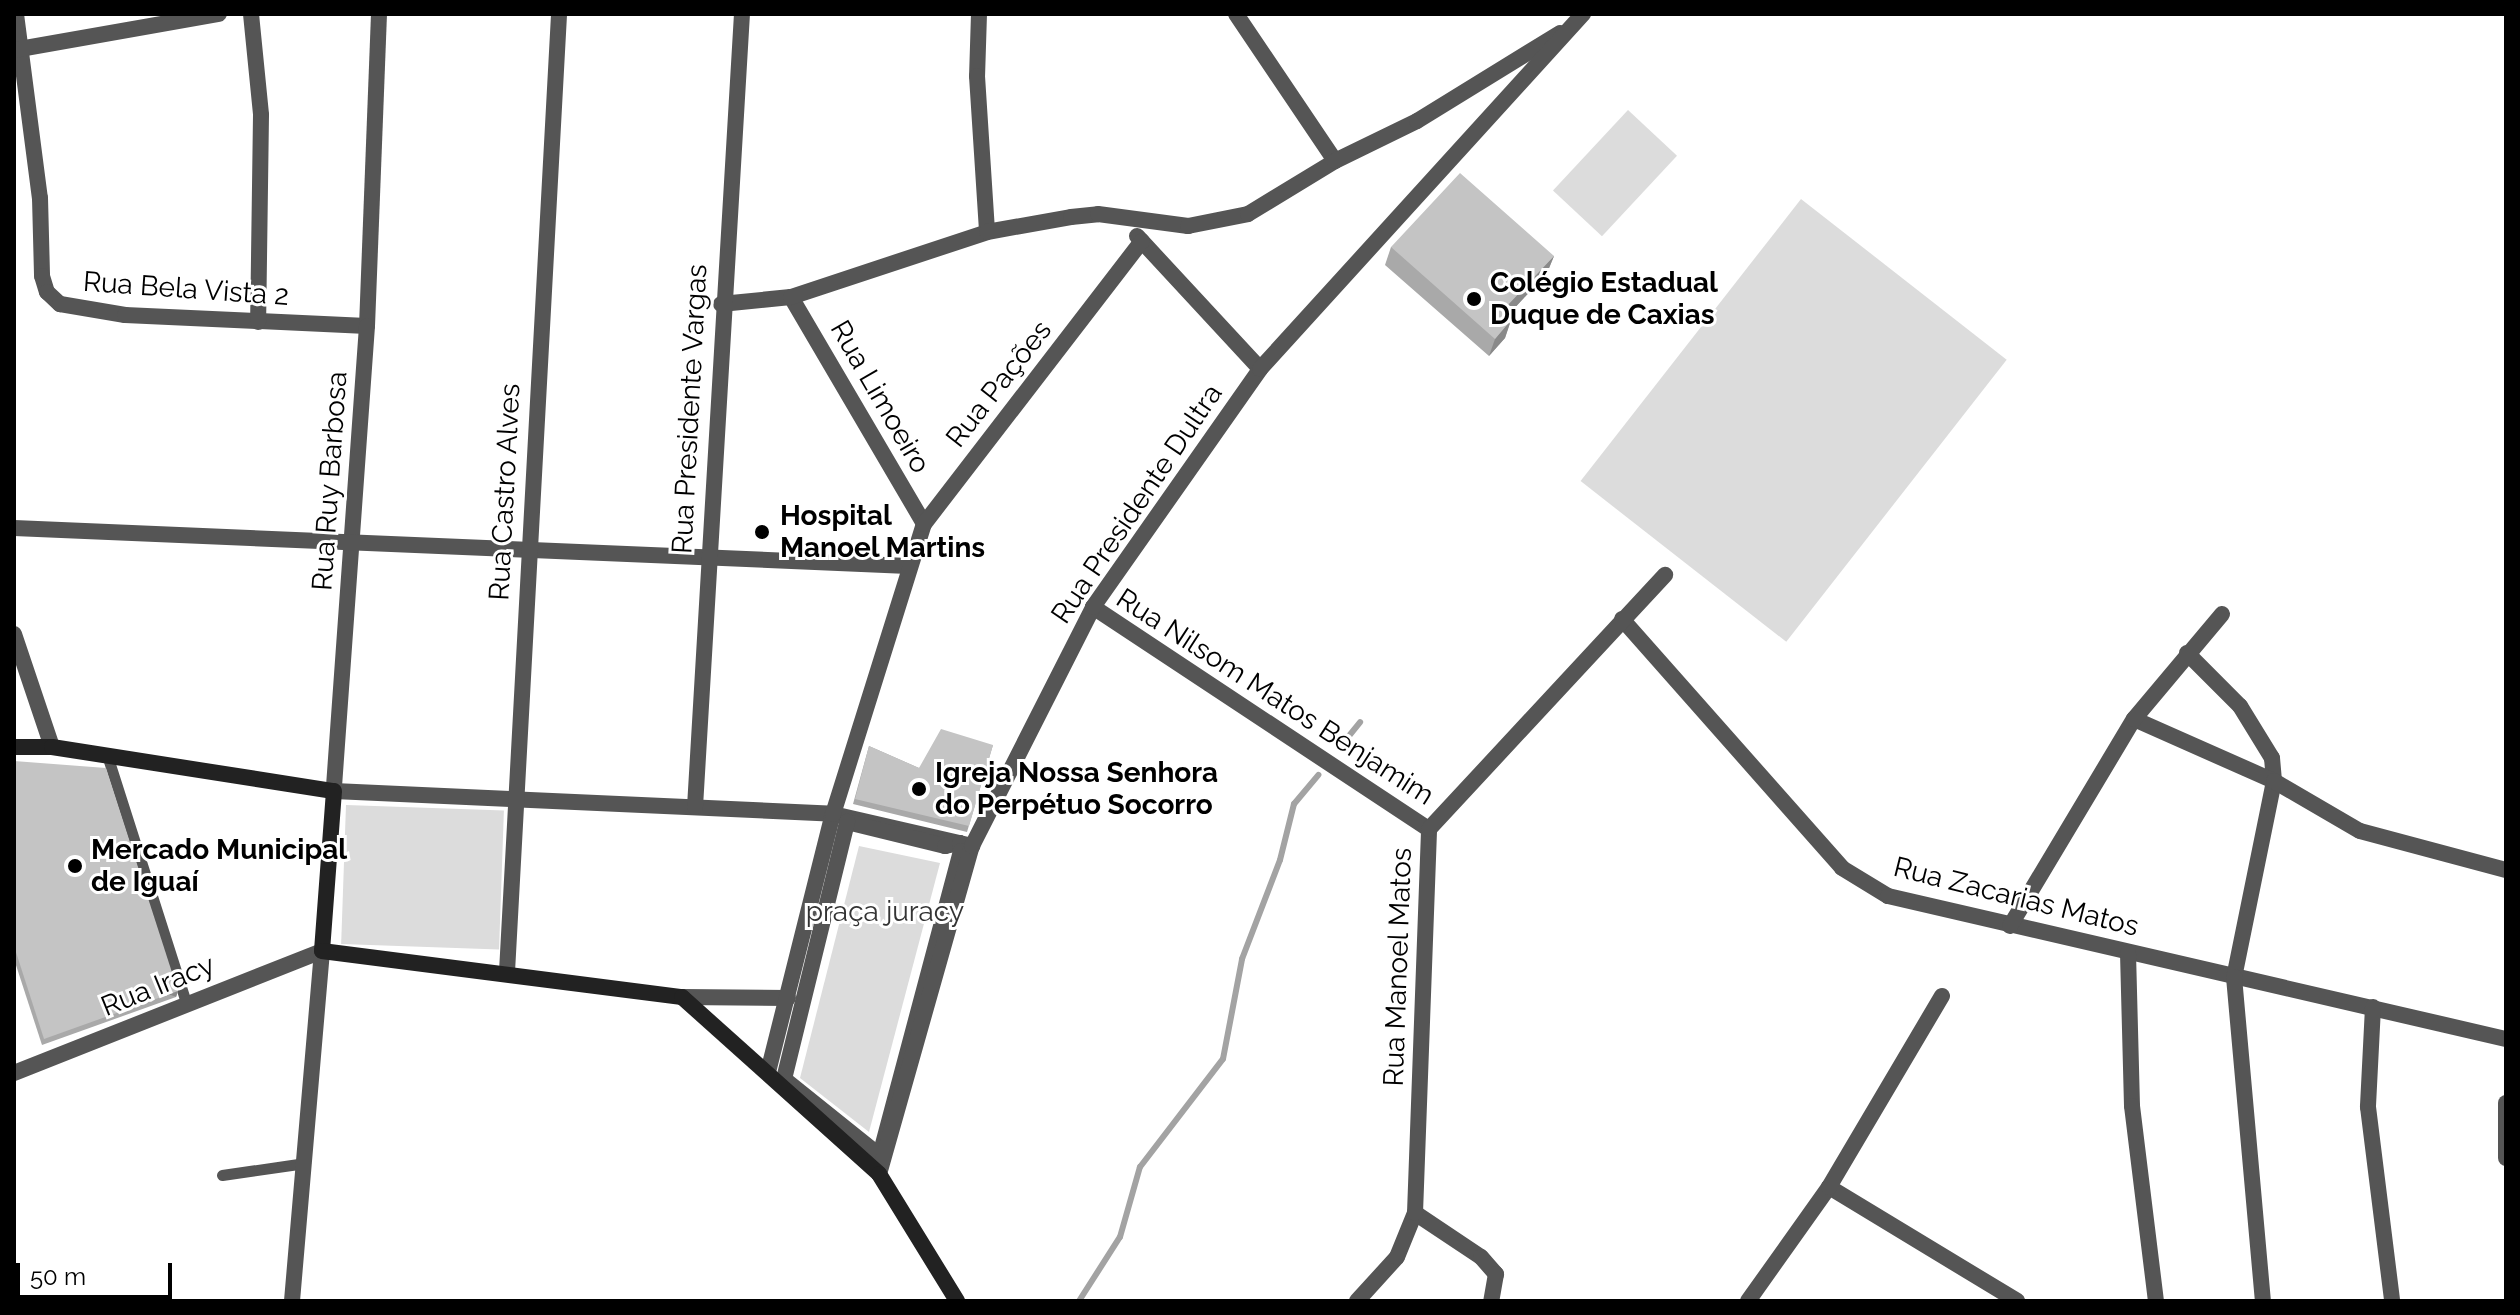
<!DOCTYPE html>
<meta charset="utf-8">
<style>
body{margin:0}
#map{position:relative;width:2520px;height:1315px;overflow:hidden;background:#fff;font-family:Raleway,sans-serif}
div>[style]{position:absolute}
.green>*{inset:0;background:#dcdcdc;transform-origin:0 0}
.stream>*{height:6px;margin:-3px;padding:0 3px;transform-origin:3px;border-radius:3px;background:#a3a3a3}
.lane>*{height:11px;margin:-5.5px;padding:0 5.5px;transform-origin:5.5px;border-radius:5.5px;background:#555}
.street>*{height:16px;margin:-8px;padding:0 8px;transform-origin:8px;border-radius:8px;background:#555}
.secondary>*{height:16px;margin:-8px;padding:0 8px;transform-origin:8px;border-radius:8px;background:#222}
.wall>*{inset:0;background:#a9a9a9}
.shaded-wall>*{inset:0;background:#898989;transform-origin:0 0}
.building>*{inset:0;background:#c4c4c4}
.dots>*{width:22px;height:22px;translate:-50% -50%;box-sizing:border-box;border:4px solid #fff;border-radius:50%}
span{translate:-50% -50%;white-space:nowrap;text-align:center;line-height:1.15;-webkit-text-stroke:6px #fff;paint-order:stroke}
.poi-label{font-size:28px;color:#000;font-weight:700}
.left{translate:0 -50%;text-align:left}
.street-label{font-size:28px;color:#000}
.park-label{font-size:28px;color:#333}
.frame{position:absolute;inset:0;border:16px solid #000;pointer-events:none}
.scale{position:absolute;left:16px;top:1263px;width:156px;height:36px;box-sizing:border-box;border:4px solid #000;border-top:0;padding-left:10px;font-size:24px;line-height:28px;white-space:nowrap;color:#000;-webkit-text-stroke:6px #fff;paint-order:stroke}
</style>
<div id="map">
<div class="green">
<i style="left:1628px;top:110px;width:67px;height:110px;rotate:43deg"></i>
<i style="left:1801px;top:199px;width:261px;height:358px;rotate:38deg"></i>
<i style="left:346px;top:805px;width:158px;height:139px;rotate:2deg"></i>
<i style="clip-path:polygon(859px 846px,940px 863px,869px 1132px,800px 1078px)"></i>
</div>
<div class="stream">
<i style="left:1340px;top:747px;width:32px;rotate:-51deg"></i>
<i style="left:1079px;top:1301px;width:76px;rotate:-57.4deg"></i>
<i style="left:1120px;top:1237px;width:73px;rotate:-74.1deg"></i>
<i style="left:1140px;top:1167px;width:136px;rotate:-52.5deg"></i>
<i style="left:1223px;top:1059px;width:102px;rotate:-79.2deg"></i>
<i style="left:1242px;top:959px;width:106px;rotate:-69deg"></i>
<i style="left:1280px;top:860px;width:58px;rotate:-76deg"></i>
<i style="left:1294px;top:804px;width:38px;rotate:-50deg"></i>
</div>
<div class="lane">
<i style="left:108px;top:758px;width:256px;rotate:72.3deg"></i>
<i style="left:222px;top:1175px;width:84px;rotate:-8.2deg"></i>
</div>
<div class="street">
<i style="left:16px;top:14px;width:186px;rotate:82.6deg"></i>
<i style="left:40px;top:198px;width:78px;rotate:88.5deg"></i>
<i style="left:42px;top:276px;width:17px;rotate:73deg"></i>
<i style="left:47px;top:292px;width:18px;rotate:43deg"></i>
<i style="left:60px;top:304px;width:66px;rotate:9.6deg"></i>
<i style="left:125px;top:315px;width:242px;rotate:2.6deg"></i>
<i style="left:251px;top:14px;width:101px;rotate:84.3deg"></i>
<i style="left:261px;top:115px;width:207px;rotate:90.8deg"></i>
<i style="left:379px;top:14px;width:312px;rotate:92.2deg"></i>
<i style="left:367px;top:326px;width:466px;rotate:94.1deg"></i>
<i style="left:334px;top:791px;width:500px;rotate:2.6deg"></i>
<i style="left:833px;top:814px;width:143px;rotate:13deg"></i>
<i style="left:979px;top:14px;width:62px;rotate:91.8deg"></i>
<i style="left:977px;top:76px;width:156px;rotate:86.3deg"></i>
<i style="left:1236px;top:14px;width:177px;rotate:56deg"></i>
<i style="left:14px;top:50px;width:208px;rotate:-10deg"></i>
<i style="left:1137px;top:236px;width:181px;rotate:47.2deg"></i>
<i style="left:791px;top:297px;width:263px;rotate:59.6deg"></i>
<i style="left:721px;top:304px;width:70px;rotate:-5.7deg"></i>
<i style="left:791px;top:297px;width:206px;rotate:-18.3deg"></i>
<i style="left:987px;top:232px;width:85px;rotate:-10.1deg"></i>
<i style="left:1071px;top:217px;width:27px;rotate:-6deg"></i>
<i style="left:1098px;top:214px;width:91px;rotate:7.6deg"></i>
<i style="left:1188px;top:226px;width:61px;rotate:-11.3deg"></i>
<i style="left:1248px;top:214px;width:102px;rotate:-31.3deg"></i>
<i style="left:1335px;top:161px;width:91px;rotate:-26deg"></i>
<i style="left:1417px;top:121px;width:168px;rotate:-31.6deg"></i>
<i style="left:14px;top:528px;width:895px;rotate:2.43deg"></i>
<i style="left:1093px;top:607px;width:403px;rotate:33.5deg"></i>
<i style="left:1622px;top:619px;width:332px;rotate:48.5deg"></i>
<i style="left:1842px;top:868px;width:54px;rotate:31.3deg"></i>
<i style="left:1888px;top:896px;width:634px;rotate:13.03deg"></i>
<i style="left:14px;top:634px;width:119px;rotate:71.4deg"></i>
<i style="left:2187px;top:653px;width:75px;rotate:45deg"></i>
<i style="left:2240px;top:706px;width:61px;rotate:58.4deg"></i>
<i style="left:2272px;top:758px;width:23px;rotate:85deg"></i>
<i style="left:2274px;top:781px;width:200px;rotate:101.5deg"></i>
<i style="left:2234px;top:977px;width:325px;rotate:84.9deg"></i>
<i style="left:2134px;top:719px;width:153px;rotate:23.9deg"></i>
<i style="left:2274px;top:781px;width:99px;rotate:30.2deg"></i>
<i style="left:2360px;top:831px;width:151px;rotate:15deg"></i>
<i style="left:695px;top:807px;width:794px;rotate:-86.61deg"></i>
<i style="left:847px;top:822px;width:101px;rotate:13.8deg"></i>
<i style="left:945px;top:846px;width:15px;rotate:-11deg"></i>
<i style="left:960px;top:843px;width:8px;rotate:83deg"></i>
<i style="left:961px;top:851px;width:316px;rotate:104.9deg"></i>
<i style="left:880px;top:1156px;width:123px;rotate:-141.3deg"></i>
<i style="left:784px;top:1079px;width:265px;rotate:-76.2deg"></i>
<i style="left:2010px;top:926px;width:241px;rotate:-59.1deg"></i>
<i style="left:2134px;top:719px;width:137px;rotate:-50deg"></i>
<i style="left:2128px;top:953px;width:153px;rotate:88.5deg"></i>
<i style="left:2132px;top:1106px;width:196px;rotate:83deg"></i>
<i style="left:507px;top:972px;width:959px;rotate:-86.89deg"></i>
<i style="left:682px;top:997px;width:106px;rotate:0.5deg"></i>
<i style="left:2373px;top:1007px;width:100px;rotate:92.9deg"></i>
<i style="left:2368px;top:1107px;width:195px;rotate:82.9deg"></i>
<i style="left:768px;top:1072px;width:266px;rotate:-75.9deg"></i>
<i style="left:833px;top:814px;width:304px;rotate:-72.6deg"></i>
<i style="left:924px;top:524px;width:357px;rotate:-52.4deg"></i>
<i style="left:14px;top:1073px;width:331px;rotate:-21.6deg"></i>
<i style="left:322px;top:951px;width:351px;rotate:94.9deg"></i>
<i style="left:2506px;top:1103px;width:55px;rotate:90deg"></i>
<i style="left:879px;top:1174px;width:341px;rotate:-74.2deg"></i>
<i style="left:972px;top:846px;width:268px;rotate:-63.1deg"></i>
<i style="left:1093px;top:607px;width:291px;rotate:-54.9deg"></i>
<i style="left:1260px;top:369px;width:480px;rotate:-47.7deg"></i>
<i style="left:1829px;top:1187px;width:220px;rotate:31.2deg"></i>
<i style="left:1415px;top:1213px;width:79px;rotate:33.7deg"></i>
<i style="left:1481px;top:1257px;width:23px;rotate:49deg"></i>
<i style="left:1496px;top:1274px;width:27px;rotate:100deg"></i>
<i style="left:1357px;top:1301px;width:59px;rotate:-47.7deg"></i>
<i style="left:1397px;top:1257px;width:48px;rotate:-67.8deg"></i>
<i style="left:1415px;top:1213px;width:384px;rotate:-87.9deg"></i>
<i style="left:1429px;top:829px;width:347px;rotate:-47.1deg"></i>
<i style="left:1748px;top:1301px;width:140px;rotate:-54.6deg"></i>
<i style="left:1829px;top:1187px;width:222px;rotate:-59.4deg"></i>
</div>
<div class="secondary">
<i style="left:14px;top:747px;width:38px"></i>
<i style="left:52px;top:747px;width:285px;rotate:8.9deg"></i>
<i style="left:334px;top:791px;width:160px;rotate:94.3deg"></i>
<i style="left:322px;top:951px;width:363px;rotate:7.3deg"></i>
<i style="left:682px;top:997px;width:265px;rotate:41.9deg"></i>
<i style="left:879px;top:1174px;width:149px;rotate:58.4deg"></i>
</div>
<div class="wall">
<i style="clip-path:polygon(1391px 247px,1554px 256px,1547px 273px,1508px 315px,1511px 320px,1505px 338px,1489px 356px,1385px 265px)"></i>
<i style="clip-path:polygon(993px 745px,967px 832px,853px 804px,869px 746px,919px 768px)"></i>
<i style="clip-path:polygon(14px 761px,178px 991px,176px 997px,42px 1045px,14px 959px)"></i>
</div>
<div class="shaded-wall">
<i style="clip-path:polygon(1554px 256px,1547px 273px,1498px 326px,1504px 309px)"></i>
<i style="clip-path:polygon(1511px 320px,1505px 338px,1489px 356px,1495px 339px)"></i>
<i style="left:178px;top:991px;width:6px;height:142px;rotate:108deg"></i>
</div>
<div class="building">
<i style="clip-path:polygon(1460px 173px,1554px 256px,1504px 309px,1511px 320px,1495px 339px,1391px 247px)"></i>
<i style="clip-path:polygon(941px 729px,993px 745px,969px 826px,855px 799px,869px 746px,919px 768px)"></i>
<i style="clip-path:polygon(14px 761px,106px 768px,178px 991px,44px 1039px,14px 946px)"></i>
</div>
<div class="dots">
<i style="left:1474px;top:299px;background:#000"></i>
<i style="left:762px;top:532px;background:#000"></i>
<i style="left:919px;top:789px;background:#000"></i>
<i style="left:75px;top:866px;background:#000"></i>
</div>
<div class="poi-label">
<span class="left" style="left:1490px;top:299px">Colégio Estadual<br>Duque de Caxias</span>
<span class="left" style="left:780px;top:532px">Hospital<br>Manoel Martins</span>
<span class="left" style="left:935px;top:789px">Igreja Nossa Senhora<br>do Perpétuo Socorro</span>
<span class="left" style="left:91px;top:866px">Mercado Municipal<br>de Iguaí</span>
</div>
<div class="street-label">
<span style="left:186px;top:289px;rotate:4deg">Rua Bela Vista 2</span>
<span style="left:999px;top:384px;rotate:-52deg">Rua Pações</span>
<span style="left:880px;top:397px;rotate:60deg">Rua Limoeiro</span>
<span style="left:690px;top:409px;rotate:-87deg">Rua Presidente Vargas</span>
<span style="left:330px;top:481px;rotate:-86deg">Rua Ruy Barbosa</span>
<span style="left:505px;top:492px;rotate:-87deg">Rua Castro Alves</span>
<span style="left:1137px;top:504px;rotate:-56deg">Rua Presidente Dultra</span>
<span style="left:1275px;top:697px;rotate:33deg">Rua Nilsom Matos Benjamim</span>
<span style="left:2016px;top:897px;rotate:14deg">Rua Zacarias Matos</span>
<span style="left:1398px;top:967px;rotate:-88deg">Rua Manoel Matos</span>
<span style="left:158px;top:986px;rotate:-22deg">Rua Iracy</span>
</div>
<div class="park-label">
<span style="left:885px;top:912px">praça juracy</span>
</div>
<div class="frame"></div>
<div class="scale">50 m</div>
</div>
